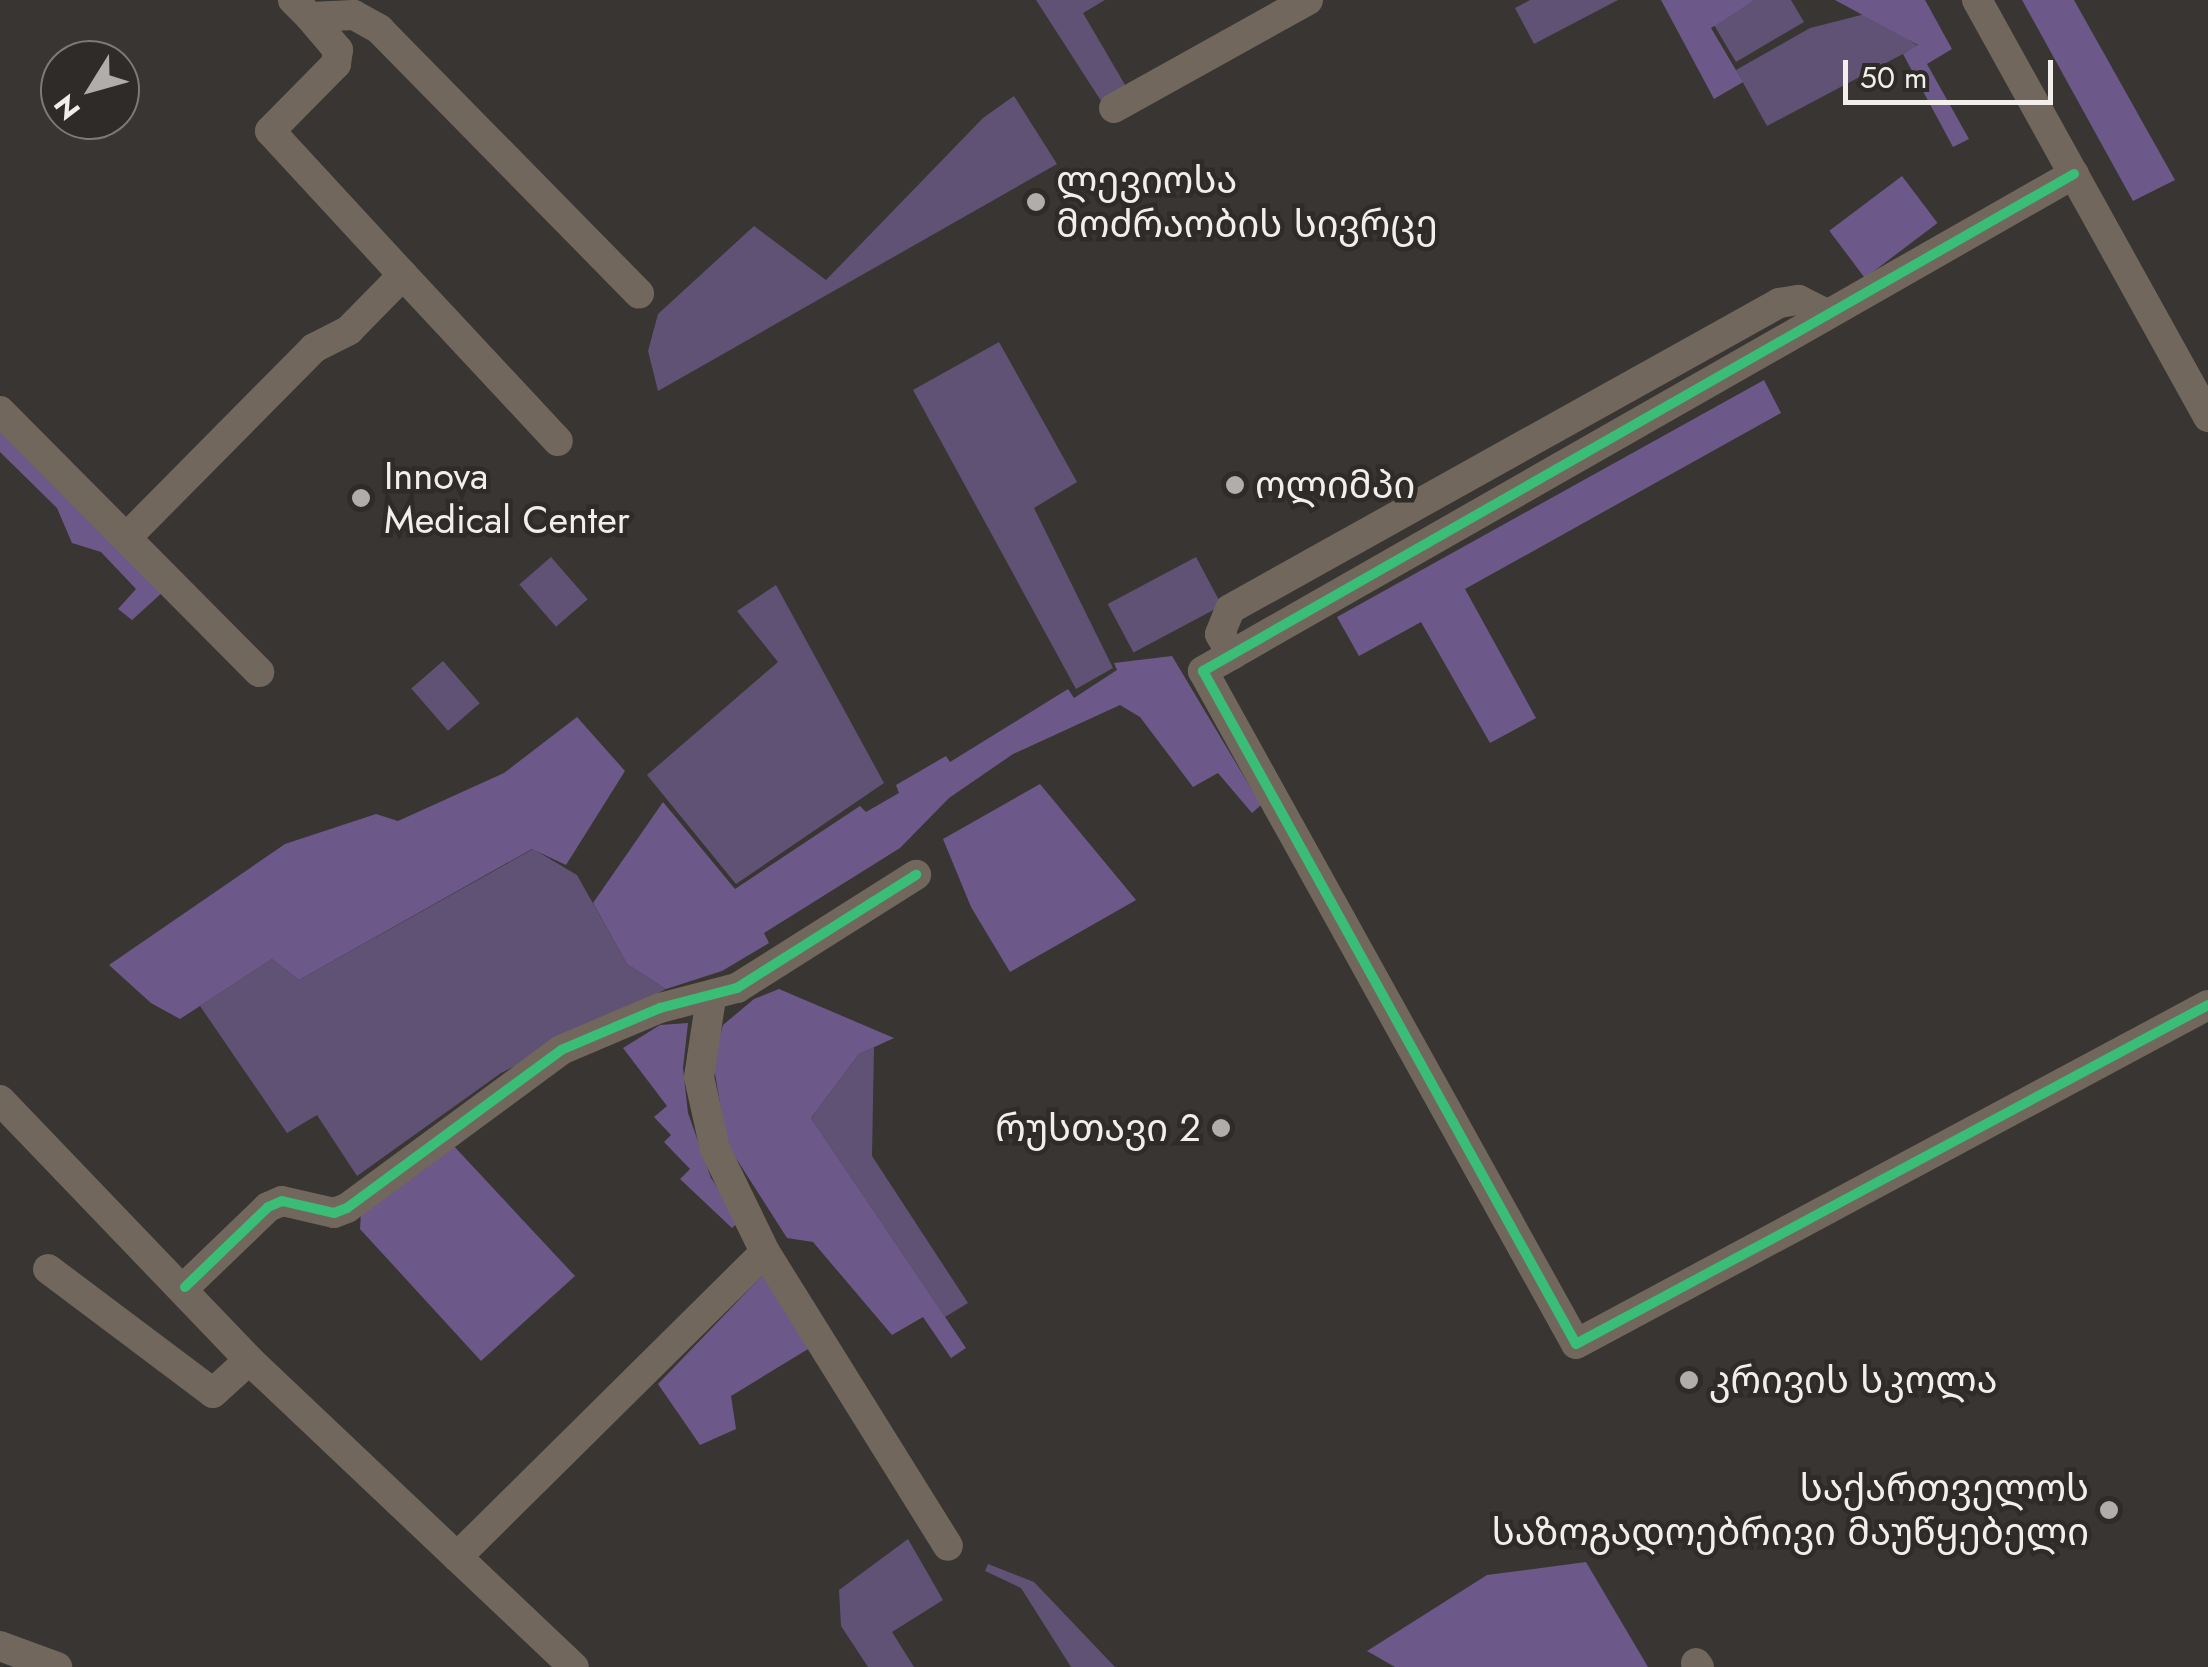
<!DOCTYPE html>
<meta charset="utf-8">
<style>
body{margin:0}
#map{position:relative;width:2208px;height:1667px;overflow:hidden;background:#383533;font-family:Jost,"Noto Sans Georgian",sans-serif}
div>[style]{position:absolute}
.green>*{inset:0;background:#605274;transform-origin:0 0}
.forest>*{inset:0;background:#6d5989;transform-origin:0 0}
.minor>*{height:30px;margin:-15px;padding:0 15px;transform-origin:15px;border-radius:15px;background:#72675d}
.cycleway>*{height:10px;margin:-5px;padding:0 5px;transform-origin:5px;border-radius:5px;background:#3abd76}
.dots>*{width:28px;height:28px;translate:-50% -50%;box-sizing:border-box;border:5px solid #2f2b28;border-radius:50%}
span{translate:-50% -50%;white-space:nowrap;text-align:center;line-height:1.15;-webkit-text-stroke:9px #2f2b28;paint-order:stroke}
.poi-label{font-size:38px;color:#f1eeec}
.left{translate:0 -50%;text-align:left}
.right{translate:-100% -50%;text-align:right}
.north{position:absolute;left:40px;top:40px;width:100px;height:100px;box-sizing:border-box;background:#2f2b28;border:2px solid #7d7976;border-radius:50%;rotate:233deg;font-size:28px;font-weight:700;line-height:40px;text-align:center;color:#f1eeec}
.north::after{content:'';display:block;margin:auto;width:35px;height:45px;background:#b0adab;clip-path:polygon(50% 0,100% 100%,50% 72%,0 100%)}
.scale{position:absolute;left:1843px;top:60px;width:210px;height:45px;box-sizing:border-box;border:5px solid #f1eeec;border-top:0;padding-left:12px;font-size:30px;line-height:35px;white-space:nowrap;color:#f1eeec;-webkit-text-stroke:8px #2f2b28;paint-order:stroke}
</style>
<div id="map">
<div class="green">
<i style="clip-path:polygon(1036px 0,1105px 0,1083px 13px,1128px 90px,1103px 104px)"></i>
<i style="clip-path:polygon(1530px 0,1618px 0,1534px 44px,1515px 8px)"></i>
<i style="clip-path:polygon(1755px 0,1791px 0,1804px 22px,1736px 62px,1714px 25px)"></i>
<i style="clip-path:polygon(1869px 13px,1918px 46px,1767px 126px,1736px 70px,1810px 28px)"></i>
<i style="clip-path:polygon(1014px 96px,1057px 164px,658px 391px,648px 351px,658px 314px,754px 226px,826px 280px,983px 118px)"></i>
<i style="clip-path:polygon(999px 342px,1077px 482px,1034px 508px,1113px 668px,1076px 689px,913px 390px)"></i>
<i style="left:551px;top:557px;width:56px;height:42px;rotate:49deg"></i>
<i style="left:1196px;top:557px;width:55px;height:100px;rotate:62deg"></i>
<i style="clip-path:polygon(776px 585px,884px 783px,736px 884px,647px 775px,778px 662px,737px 611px)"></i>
<i style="left:443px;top:661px;width:56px;height:42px;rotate:49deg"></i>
<i style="clip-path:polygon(533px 849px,577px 875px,627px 964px,666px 989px,501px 1073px,357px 1176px,317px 1115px,287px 1133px,200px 1006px,272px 959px,299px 980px)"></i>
<i style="clip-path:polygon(874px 1047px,872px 1156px,968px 1303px,945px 1317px,811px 1118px,859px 1054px)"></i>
<i style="clip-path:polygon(908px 1539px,943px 1600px,892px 1632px,914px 1667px,868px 1667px,841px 1626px,839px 1590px)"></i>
<i style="clip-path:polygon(988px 1564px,1034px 1582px,1115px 1667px,1071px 1667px,1021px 1588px,985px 1571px)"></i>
</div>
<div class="forest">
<i style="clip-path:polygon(1661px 0,1755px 0,1711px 28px,1743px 82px,1714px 99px)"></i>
<i style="clip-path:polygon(1835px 0,1925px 0,1952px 49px,1927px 64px,1969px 139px,1953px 147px,1903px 54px,1918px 45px)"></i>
<i style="clip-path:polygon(2022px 0,2074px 0,2175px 180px,2133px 201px)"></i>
<i style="left:1902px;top:176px;width:59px;height:91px;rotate:53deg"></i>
<i style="clip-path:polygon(1764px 380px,1781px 413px,1465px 589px,1536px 718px,1490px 743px,1421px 622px,1359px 656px,1337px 617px)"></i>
<i style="clip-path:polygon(0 425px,164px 591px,132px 620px,118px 609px,136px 589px,101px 552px,72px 543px,57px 508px,0 452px)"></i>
<i style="clip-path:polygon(1172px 656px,1261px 805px,1252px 813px,1218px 773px,1193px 787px,1140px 717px,1120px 705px,1013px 754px,949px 798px,900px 848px,764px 933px,769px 943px,722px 971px,666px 989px,627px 964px,593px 903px,663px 802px,735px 889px,860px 806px,866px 812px,899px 793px,896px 785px,946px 756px,950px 762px,1068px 689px,1074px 698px,1117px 670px,1114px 663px)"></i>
<i style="clip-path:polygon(577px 717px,625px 771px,566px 865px,532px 849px,299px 980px,272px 959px,180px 1019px,151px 1003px,109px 965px,285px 844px,376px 814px,398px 821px,504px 773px)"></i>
<i style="clip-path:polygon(1040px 784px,1136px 900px,1010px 972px,971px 907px,943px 839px)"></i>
<i style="clip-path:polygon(779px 989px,894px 1038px,859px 1054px,811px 1118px,966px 1348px,951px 1358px,923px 1317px,892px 1335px,813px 1242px,787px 1238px,727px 1144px,713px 1062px,723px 1025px,754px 999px)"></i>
<i style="clip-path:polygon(688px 1023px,683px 1068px,688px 1113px,711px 1178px,740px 1221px,732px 1228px,680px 1179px,690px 1169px,664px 1142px,671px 1135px,654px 1117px,667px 1106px,623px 1048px,660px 1025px)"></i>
<i style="clip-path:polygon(451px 1143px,575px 1276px,481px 1361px,360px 1229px,361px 1212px)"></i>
<i style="clip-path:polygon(762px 1276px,780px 1281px,818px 1343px,731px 1396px,736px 1429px,700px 1445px,658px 1384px)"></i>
<i style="clip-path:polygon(1586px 1562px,1648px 1667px,1395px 1667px,1367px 1651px,1487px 1575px)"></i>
</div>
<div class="minor">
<i style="left:293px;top:0;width:24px;rotate:45deg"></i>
<i style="left:310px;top:17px;width:44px;rotate:-2.6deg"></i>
<i style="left:354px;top:15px;width:29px;rotate:29deg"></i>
<i style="left:379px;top:29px;width:371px;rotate:45.5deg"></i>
<i style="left:1977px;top:0;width:477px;rotate:61deg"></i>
<i style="left:1114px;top:108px;width:222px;rotate:-29.1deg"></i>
<i style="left:2074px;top:174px;width:1003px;rotate:150.29deg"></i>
<i style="left:1203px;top:671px;width:769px;rotate:61deg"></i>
<i style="left:1576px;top:1344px;width:717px;rotate:-28.21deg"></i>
<i style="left:403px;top:275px;width:227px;rotate:47deg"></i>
<i style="left:0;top:411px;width:368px;rotate:45.2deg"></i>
<i style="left:127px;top:537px;width:266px;rotate:-45.3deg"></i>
<i style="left:314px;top:348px;width:39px;rotate:-27deg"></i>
<i style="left:349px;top:330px;width:77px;rotate:-45.5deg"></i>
<i style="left:403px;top:275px;width:196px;rotate:-132.7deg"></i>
<i style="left:270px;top:131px;width:94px;rotate:-45.4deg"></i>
<i style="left:336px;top:64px;width:14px;rotate:-82deg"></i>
<i style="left:338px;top:50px;width:43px;rotate:-130.3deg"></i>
<i style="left:1232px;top:655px;width:24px;rotate:-120deg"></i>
<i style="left:1220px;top:634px;width:27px;rotate:-68deg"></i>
<i style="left:1230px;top:609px;width:629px;rotate:-29.13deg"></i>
<i style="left:1779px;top:303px;width:20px;rotate:-9deg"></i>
<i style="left:1799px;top:300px;width:30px;rotate:27deg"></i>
<i style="left:711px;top:998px;width:80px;rotate:98.6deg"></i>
<i style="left:699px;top:1077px;width:74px;rotate:77.5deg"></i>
<i style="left:715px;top:1149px;width:114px;rotate:64.1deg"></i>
<i style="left:765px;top:1252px;width:346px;rotate:58.1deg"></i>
<i style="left:0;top:1100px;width:360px;rotate:46.2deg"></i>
<i style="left:249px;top:1360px;width:447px;rotate:43.4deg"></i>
<i style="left:48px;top:1269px;width:206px;rotate:36.9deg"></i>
<i style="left:213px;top:1393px;width:49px;rotate:-42.5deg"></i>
<i style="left:185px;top:1287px;width:115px;rotate:-43.9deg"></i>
<i style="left:268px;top:1207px;width:15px;rotate:-23deg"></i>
<i style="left:282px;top:1201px;width:53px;rotate:13deg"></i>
<i style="left:334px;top:1213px;width:14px;rotate:-21deg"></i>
<i style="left:347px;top:1208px;width:266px;rotate:-36.4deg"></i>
<i style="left:561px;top:1050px;width:108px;rotate:-23deg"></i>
<i style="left:660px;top:1008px;width:80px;rotate:-14.6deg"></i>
<i style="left:737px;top:988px;width:212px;rotate:-32.3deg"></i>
<i style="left:457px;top:1557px;width:433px;rotate:-44.7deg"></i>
<i style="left:0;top:1646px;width:61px;rotate:20.2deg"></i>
<i style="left:1696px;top:1663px;width:5px;rotate:53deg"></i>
</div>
<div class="cycleway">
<i style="left:2074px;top:174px;width:1003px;rotate:150.29deg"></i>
<i style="left:1203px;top:671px;width:769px;rotate:61deg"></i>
<i style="left:1576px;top:1344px;width:717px;rotate:-28.21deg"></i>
<i style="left:185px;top:1287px;width:115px;rotate:-43.9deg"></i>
<i style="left:268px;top:1207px;width:15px;rotate:-23deg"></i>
<i style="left:282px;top:1201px;width:53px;rotate:13deg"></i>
<i style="left:334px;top:1213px;width:14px;rotate:-21deg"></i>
<i style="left:347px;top:1208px;width:266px;rotate:-36.4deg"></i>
<i style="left:561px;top:1050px;width:108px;rotate:-23deg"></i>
<i style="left:660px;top:1008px;width:80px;rotate:-14.6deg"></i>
<i style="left:737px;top:988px;width:212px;rotate:-32.3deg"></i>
</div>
<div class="dots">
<i style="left:1036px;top:202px;background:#b0adab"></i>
<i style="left:1235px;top:485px;background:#b0adab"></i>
<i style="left:361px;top:498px;background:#b0adab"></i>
<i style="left:1221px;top:1128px;background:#b0adab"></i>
<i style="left:1689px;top:1380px;background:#b0adab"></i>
<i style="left:2109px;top:1510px;background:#b0adab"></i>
</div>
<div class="poi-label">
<span class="left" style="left:1056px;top:202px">ლევიოსა<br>მოძრაობის სივრცე</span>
<span class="left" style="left:384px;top:498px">Innova<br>Medical Center</span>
<span class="left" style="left:1255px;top:485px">ოლიმპი</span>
<span class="right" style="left:1201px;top:1128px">რუსთავი 2</span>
<span class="left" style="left:1709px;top:1380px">კრივის სკოლა</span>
<span class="right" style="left:2089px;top:1510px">საქართველოს<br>საზოგადოებრივი მაუწყებელი</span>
</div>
<div class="north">N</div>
<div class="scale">50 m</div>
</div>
